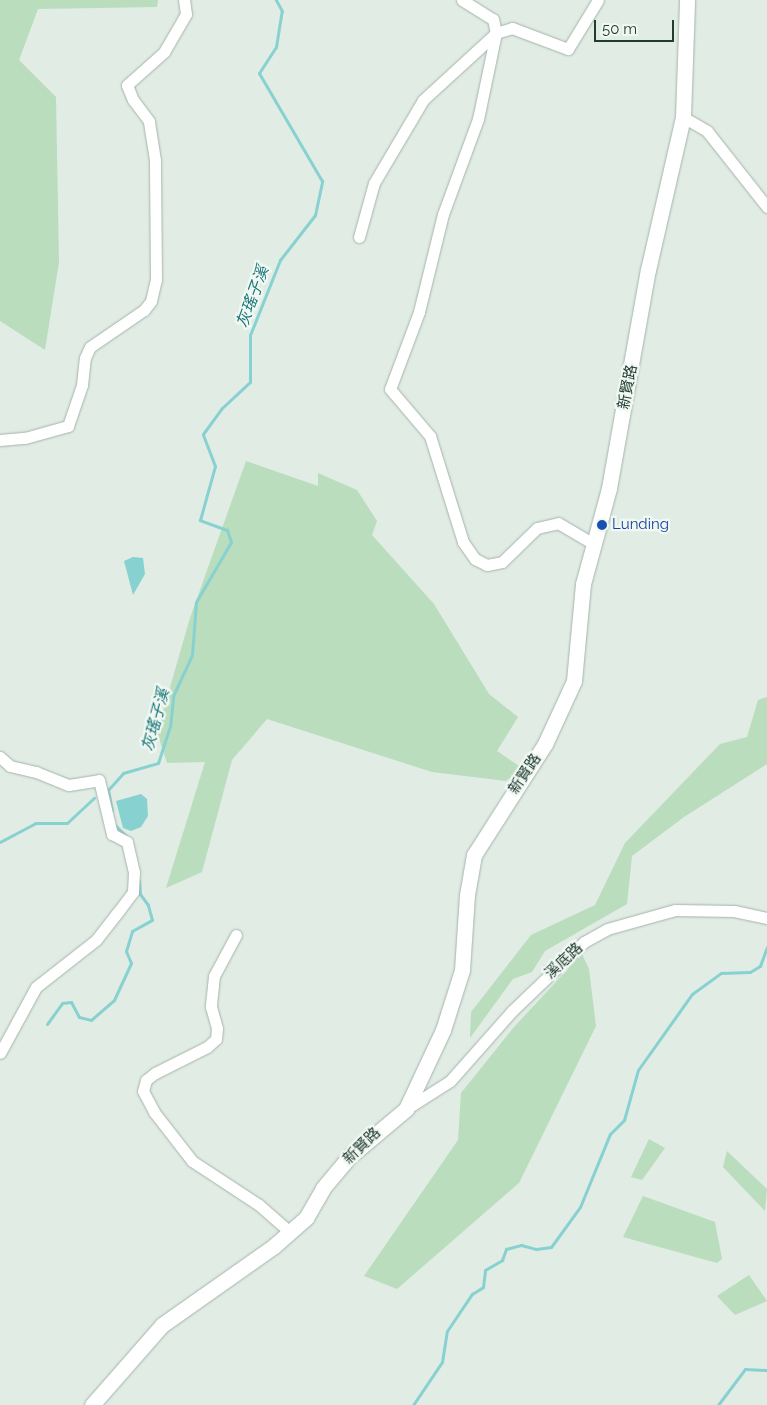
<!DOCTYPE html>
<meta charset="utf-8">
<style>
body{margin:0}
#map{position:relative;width:767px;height:1405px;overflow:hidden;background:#e1ece5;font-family:Raleway,"Noto Sans TC",sans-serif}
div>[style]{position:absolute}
.green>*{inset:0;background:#b9ddbd}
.water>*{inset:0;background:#88d1d1}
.stream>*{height:3px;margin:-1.5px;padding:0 1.5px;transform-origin:1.5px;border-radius:1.5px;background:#88d1d1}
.roads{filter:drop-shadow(0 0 1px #a4b4ab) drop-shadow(0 0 1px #a4b4ab)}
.street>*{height:11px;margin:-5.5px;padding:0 5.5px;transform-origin:5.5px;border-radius:5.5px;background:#fff}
.secondary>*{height:15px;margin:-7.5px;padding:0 7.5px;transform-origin:7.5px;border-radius:7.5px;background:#fff}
.dots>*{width:14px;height:14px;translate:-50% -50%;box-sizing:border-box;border:2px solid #f1f8f3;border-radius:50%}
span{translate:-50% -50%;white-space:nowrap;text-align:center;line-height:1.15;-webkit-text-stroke:4.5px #f1f8f3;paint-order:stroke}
.street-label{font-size:15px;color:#213c30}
.transit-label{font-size:15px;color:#164399}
.left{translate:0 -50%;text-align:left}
.water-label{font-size:16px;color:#1b7879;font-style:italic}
.scale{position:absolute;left:594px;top:20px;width:80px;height:22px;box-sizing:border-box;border:2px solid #213c30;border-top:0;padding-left:6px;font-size:15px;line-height:18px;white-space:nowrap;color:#213c30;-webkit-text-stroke:4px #f1f8f3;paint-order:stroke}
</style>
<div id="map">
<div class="green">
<i style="clip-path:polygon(0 0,158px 0,157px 7px,38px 9px,19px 60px,56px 97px,59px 262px,45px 350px,0 321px)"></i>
<i style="clip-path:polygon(246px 461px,318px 486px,318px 473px,357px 490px,377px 521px,372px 535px,434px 604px,489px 694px,518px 717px,497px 751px,522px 768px,506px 781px,432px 772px,267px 719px,232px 760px,202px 872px,166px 888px,205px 762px,167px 763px,157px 732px,190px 618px)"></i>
<i style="clip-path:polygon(767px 697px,767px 764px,684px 817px,632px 856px,627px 904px,545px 951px,532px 972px,513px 979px,470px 1038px,471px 1012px,531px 935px,595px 905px,625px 843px,720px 744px,747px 737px,758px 700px)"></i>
<i style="clip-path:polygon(582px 954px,589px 969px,596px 1026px,519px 1183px,397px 1289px,364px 1276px,458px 1140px,461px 1093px,514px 1027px)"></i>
<i style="clip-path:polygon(649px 1139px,665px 1148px,642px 1180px,631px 1177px)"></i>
<i style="clip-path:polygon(727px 1151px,767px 1189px,765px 1211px,723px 1167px)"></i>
<i style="clip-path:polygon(643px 1196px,715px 1222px,722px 1259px,717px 1263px,623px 1237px)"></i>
<i style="clip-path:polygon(749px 1275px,767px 1301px,735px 1315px,717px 1296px)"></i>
</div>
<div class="water">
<i style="clip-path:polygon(133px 557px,143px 558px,145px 574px,133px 595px,124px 561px)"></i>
<i style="clip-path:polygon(141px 794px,147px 799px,148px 816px,141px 827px,131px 831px,123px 828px,116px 801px)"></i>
</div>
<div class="stream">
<i style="left:108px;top:790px;width:21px;rotate:79deg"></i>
<i style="left:107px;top:791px;width:24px;rotate:-48deg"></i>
<i style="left:123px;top:773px;width:36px;rotate:-16deg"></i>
<i style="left:158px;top:763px;width:38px;rotate:-72deg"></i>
<i style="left:170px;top:727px;width:31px;rotate:-84deg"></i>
<i style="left:173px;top:696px;width:45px;rotate:-65.1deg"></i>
<i style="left:192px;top:655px;width:53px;rotate:-85.7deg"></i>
<i style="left:196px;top:602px;width:69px;rotate:-59.7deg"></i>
<i style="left:231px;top:542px;width:13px;rotate:-108deg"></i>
<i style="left:227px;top:530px;width:29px;rotate:-160deg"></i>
<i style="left:200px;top:520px;width:56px;rotate:-74.5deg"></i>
<i style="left:215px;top:466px;width:34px;rotate:-111deg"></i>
<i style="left:203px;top:434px;width:32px;rotate:-54deg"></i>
<i style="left:222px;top:408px;width:38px;rotate:-43deg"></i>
<i style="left:250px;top:382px;width:47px;rotate:-90deg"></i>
<i style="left:250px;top:335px;width:81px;rotate:-68.2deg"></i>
<i style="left:280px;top:260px;width:57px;rotate:-52.1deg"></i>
<i style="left:315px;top:215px;width:35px;rotate:-78deg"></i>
<i style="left:322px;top:181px;width:125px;rotate:-120.3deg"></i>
<i style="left:259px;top:73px;width:31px;rotate:-57deg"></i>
<i style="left:276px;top:47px;width:36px;rotate:-81deg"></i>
<i style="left:282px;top:11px;width:13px;rotate:-119deg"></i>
<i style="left:115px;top:825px;width:16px;rotate:45deg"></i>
<i style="left:0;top:842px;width:40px;rotate:-28deg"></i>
<i style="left:35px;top:823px;width:32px"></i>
<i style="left:67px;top:823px;width:37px;rotate:-43deg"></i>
<i style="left:47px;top:1024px;width:26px;rotate:-54deg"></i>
<i style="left:62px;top:1003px;width:9px;rotate:-6deg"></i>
<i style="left:71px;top:1002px;width:17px;rotate:62deg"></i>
<i style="left:79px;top:1017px;width:12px;rotate:14deg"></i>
<i style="left:91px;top:1020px;width:30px;rotate:-41deg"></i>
<i style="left:114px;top:1000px;width:41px;rotate:-65.3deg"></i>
<i style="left:131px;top:963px;width:13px;rotate:-113deg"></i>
<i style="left:126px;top:951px;width:21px;rotate:-73deg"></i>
<i style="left:132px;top:931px;width:23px;rotate:-29deg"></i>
<i style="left:152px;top:920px;width:16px;rotate:-105deg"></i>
<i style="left:148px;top:905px;width:14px;rotate:-126deg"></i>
<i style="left:140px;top:894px;width:13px;rotate:-94deg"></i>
<i style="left:413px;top:1405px;width:52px;rotate:-56deg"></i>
<i style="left:442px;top:1362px;width:31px;rotate:-81deg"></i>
<i style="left:447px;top:1331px;width:45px;rotate:-56deg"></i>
<i style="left:472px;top:1294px;width:13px;rotate:-32deg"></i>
<i style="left:483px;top:1287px;width:17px;rotate:-83deg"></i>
<i style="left:485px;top:1270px;width:20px;rotate:-30deg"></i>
<i style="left:502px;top:1260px;width:12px;rotate:-70deg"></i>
<i style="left:506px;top:1249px;width:16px;rotate:-15deg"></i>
<i style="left:521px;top:1245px;width:16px;rotate:15deg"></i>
<i style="left:536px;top:1249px;width:15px;rotate:-8deg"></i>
<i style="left:551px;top:1247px;width:49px;rotate:-54.1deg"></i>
<i style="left:580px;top:1207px;width:79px;rotate:-67.7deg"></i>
<i style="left:610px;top:1134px;width:20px;rotate:-45deg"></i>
<i style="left:624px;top:1120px;width:52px;rotate:-74.4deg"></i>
<i style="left:638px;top:1070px;width:93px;rotate:-54.6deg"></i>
<i style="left:692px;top:994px;width:36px;rotate:-36deg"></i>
<i style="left:721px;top:973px;width:29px;rotate:-2deg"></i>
<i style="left:750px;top:972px;width:12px;rotate:-31deg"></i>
<i style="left:760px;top:966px;width:20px;rotate:-70deg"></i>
<i style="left:718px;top:1405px;width:45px;rotate:-53.1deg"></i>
<i style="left:745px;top:1369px;width:22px;rotate:3deg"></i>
</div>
<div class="roads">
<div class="street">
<i style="left:462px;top:0;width:36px;rotate:32deg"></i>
<i style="left:493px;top:19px;width:14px;rotate:78deg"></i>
<i style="left:496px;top:33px;width:88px;rotate:101.8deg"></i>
<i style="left:478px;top:119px;width:101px;rotate:110.2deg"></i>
<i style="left:443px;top:214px;width:101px;rotate:103.8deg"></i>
<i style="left:419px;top:312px;width:82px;rotate:110.6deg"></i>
<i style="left:390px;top:389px;width:62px;rotate:49.6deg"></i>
<i style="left:430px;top:436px;width:111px;rotate:72.7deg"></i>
<i style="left:463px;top:542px;width:21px;rotate:55deg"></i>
<i style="left:475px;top:559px;width:13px;rotate:27deg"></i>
<i style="left:487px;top:565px;width:15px;rotate:-11deg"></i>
<i style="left:502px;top:562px;width:49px;rotate:-44.2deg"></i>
<i style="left:537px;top:528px;width:22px;rotate:-13deg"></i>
<i style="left:558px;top:523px;width:42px;rotate:30.3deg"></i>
<i style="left:683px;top:117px;width:28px;rotate:30deg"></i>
<i style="left:707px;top:131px;width:97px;rotate:51.7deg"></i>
<i style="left:359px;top:237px;width:56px;rotate:-74.5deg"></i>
<i style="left:374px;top:183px;width:96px;rotate:-59.4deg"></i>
<i style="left:423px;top:100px;width:99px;rotate:-42.5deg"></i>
<i style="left:496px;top:33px;width:17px;rotate:-17deg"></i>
<i style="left:512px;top:28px;width:60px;rotate:20.6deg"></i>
<i style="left:568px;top:49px;width:57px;rotate:-58.5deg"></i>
<i style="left:0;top:440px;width:25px;rotate:-5deg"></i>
<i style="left:25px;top:438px;width:45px;rotate:-15.6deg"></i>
<i style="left:68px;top:426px;width:43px;rotate:-71.1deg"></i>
<i style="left:82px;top:385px;width:27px;rotate:-84deg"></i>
<i style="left:85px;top:358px;width:12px;rotate:-66deg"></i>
<i style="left:90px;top:347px;width:65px;rotate:-34.4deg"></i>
<i style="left:144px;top:310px;width:11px;rotate:-52deg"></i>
<i style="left:151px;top:301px;width:22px;rotate:-77deg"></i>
<i style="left:156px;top:280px;width:120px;rotate:-90.5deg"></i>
<i style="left:155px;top:160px;width:39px;rotate:-99deg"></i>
<i style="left:149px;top:121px;width:26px;rotate:-127deg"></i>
<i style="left:133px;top:100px;width:16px;rotate:-112deg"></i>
<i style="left:127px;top:85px;width:50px;rotate:-41.7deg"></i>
<i style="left:164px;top:52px;width:44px;rotate:-59.9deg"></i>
<i style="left:186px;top:14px;width:14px;rotate:-98deg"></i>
<i style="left:0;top:757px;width:13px;rotate:42deg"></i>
<i style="left:10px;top:766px;width:27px;rotate:13deg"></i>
<i style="left:36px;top:772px;width:35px;rotate:22deg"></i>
<i style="left:69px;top:785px;width:30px;rotate:-9deg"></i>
<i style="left:99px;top:780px;width:56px;rotate:76.5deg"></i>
<i style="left:112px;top:834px;width:17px;rotate:28deg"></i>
<i style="left:127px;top:842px;width:31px;rotate:77deg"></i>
<i style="left:134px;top:872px;width:20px;rotate:93deg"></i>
<i style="left:133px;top:892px;width:26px;rotate:127deg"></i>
<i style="left:117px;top:913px;width:34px;rotate:128deg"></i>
<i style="left:96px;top:940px;width:76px;rotate:141.9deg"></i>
<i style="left:36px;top:987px;width:75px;rotate:118.6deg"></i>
<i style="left:236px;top:935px;width:47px;rotate:118.2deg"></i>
<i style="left:214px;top:976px;width:31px;rotate:96deg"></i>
<i style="left:211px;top:1007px;width:22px;rotate:74deg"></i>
<i style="left:217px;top:1028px;width:11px;rotate:95deg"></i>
<i style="left:216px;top:1039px;width:12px;rotate:138deg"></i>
<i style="left:207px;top:1047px;width:58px;rotate:153.4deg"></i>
<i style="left:155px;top:1073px;width:11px;rotate:142deg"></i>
<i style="left:146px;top:1080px;width:11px;rotate:105deg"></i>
<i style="left:143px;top:1091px;width:24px;rotate:62deg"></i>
<i style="left:154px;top:1112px;width:62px;rotate:52.2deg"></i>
<i style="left:192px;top:1161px;width:80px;rotate:33.3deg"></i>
<i style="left:259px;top:1205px;width:41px;rotate:41.1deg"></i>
<i style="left:406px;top:1109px;width:52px;rotate:-32.5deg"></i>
<i style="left:450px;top:1081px;width:94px;rotate:-48.5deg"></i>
<i style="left:512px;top:1011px;width:100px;rotate:-43.8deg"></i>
<i style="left:584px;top:942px;width:26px;rotate:-29deg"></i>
<i style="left:607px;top:929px;width:71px;rotate:-15.6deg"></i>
<i style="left:675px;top:910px;width:59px;rotate:1deg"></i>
<i style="left:734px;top:911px;width:34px;rotate:12deg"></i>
</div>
<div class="secondary">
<i style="left:92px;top:1405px;width:106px;rotate:-48.8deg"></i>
<i style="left:162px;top:1325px;width:137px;rotate:-35.2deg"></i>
<i style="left:274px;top:1246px;width:43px;rotate:-41.2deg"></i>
<i style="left:306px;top:1218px;width:34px;rotate:-60deg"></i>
<i style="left:323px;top:1188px;width:40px;rotate:-50deg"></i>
<i style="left:349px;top:1157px;width:75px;rotate:-40.1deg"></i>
<i style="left:406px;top:1109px;width:87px;rotate:-64.9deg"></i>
<i style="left:443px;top:1030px;width:63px;rotate:-72.4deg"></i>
<i style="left:462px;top:970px;width:75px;rotate:-86.2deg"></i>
<i style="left:467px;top:895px;width:41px;rotate:-80.1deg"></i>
<i style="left:474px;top:855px;width:132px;rotate:-57.4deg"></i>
<i style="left:545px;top:744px;width:69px;rotate:-65.3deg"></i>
<i style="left:574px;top:681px;width:97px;rotate:-84.7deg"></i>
<i style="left:583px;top:584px;width:99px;rotate:-74.8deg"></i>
<i style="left:609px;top:488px;width:221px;rotate:-79.9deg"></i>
<i style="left:648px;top:270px;width:157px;rotate:-77.1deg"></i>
<i style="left:683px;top:117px;width:117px;rotate:-88deg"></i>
</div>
</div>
<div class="dots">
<i style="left:602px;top:525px;background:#1a4fb4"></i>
</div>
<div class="street-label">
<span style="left:628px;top:387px;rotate:-79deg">新賢路</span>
<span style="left:525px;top:774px;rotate:-56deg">新賢路</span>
<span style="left:564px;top:961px;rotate:-43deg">溪底路</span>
<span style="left:362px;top:1146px;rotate:-44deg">新賢路</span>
</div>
<div class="transit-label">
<span class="left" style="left:612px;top:525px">Lunding</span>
</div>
<div class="water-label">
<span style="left:253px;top:297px;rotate:-70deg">灰瑤子溪</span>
<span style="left:156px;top:720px;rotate:-75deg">灰瑤子溪</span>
</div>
<div class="scale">50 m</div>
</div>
